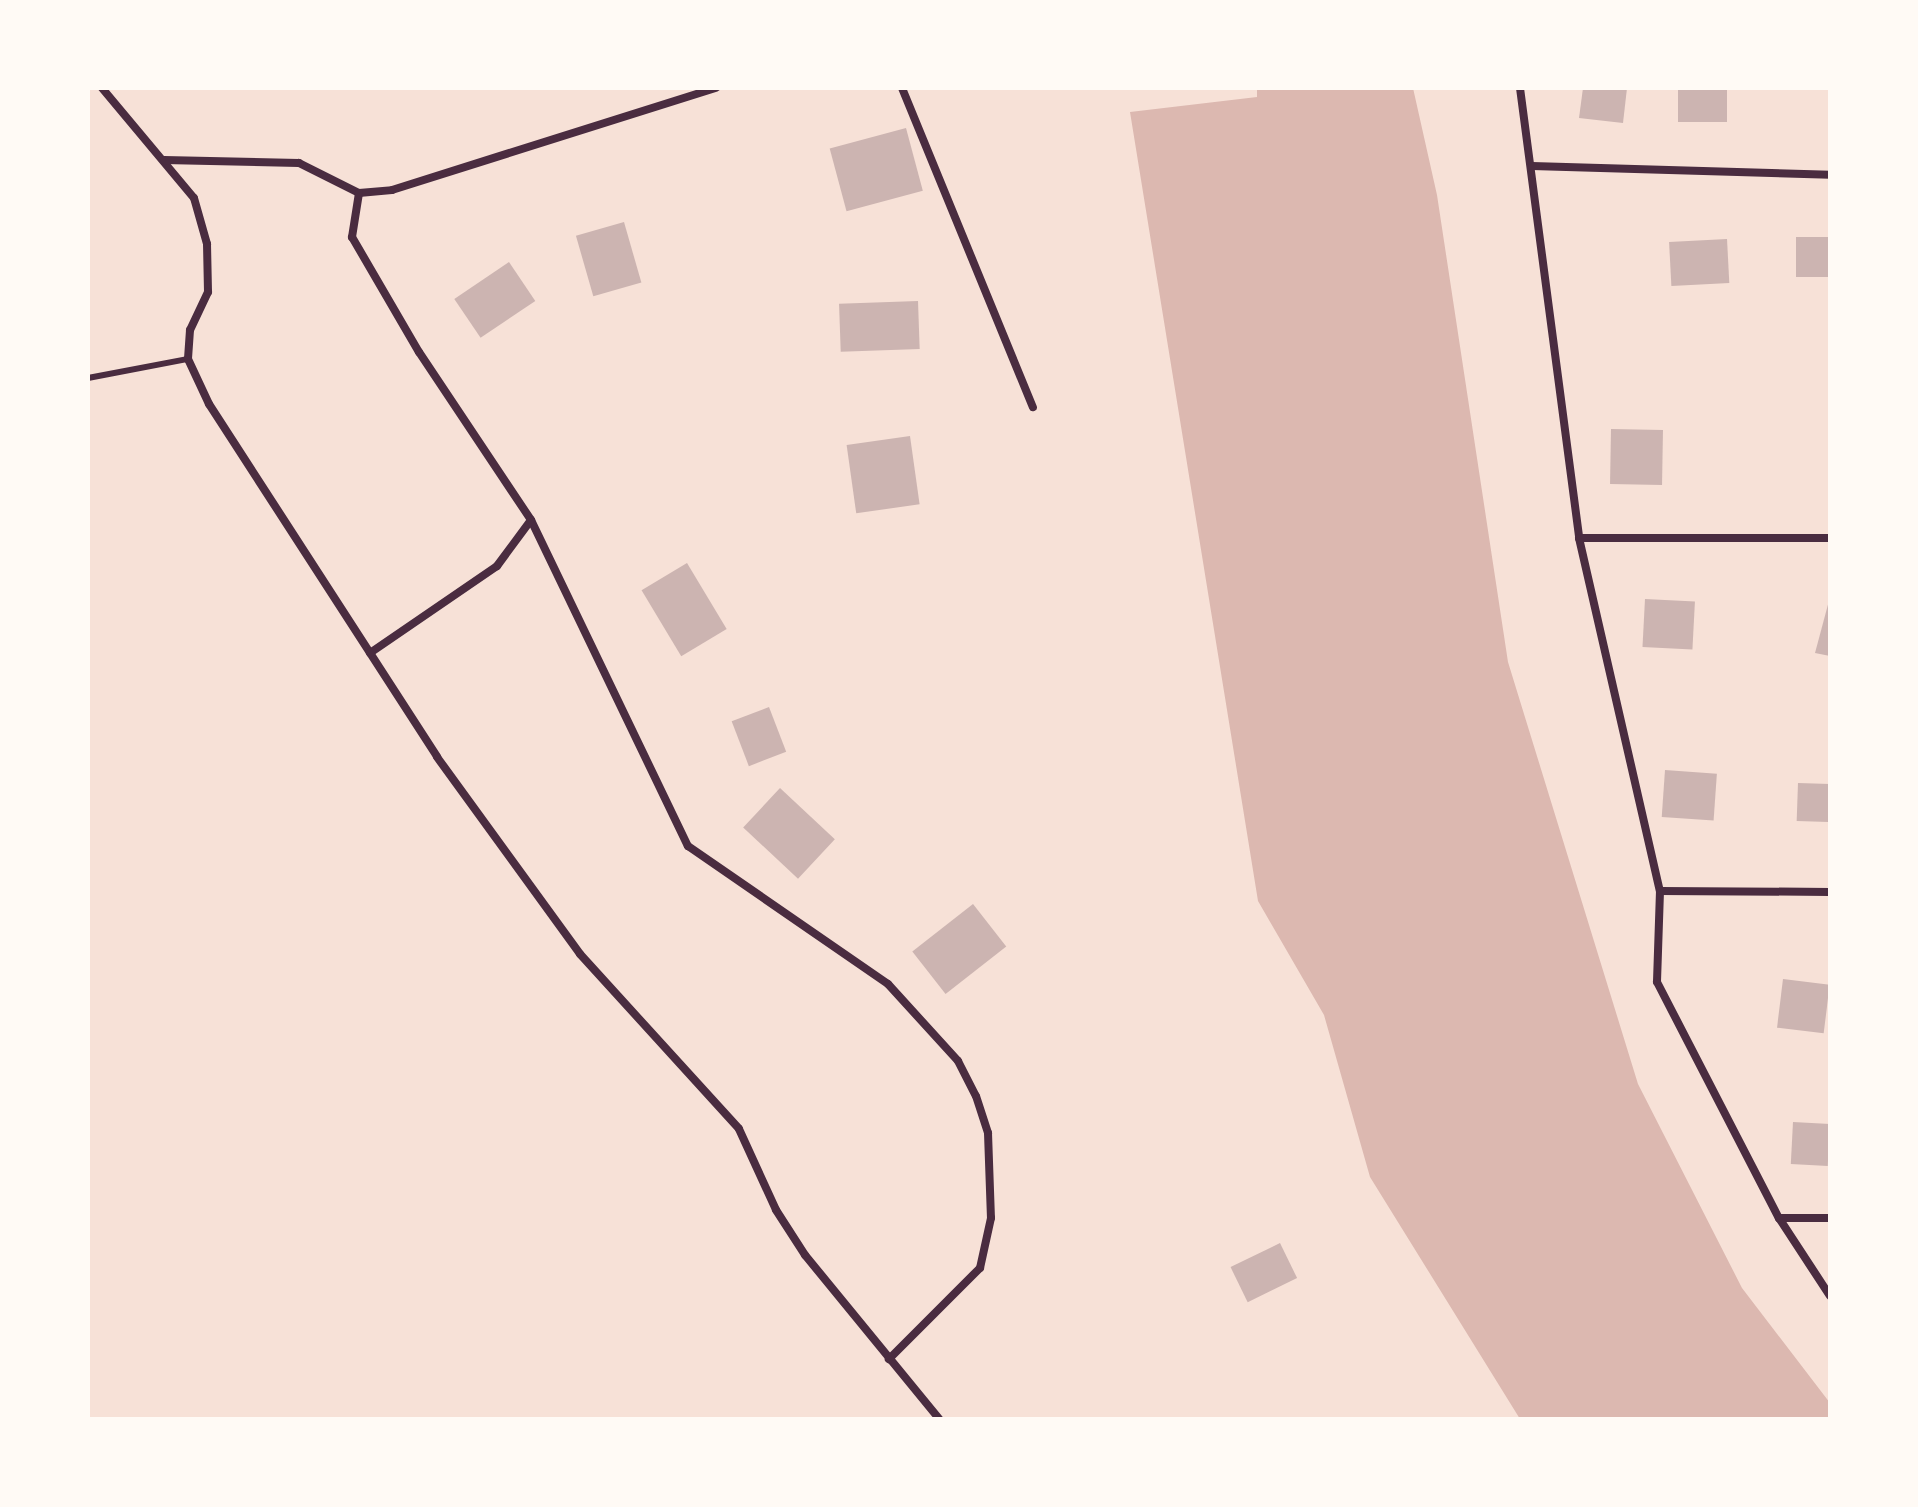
<!DOCTYPE html>
<style>
body{margin:0}
#map{position:relative;width:1918px;height:1507px;overflow:hidden;background:#f7e1d7;font-family:Bitter,serif}
div>[style]{position:absolute}
.water>*{inset:0;background:#dcb8b0}
.building>*{inset:0;background:#ccb4b1;transform-origin:0 0}
.service>*{height:6px;margin:-3px;padding:0 3px;transform-origin:3px;border-radius:3px;background:#4a2c40}
.minor>*{height:8px;margin:-4px;padding:0 4px;transform-origin:4px;border-radius:4px;background:#4a2c40}
span{translate:-50% -50%;white-space:nowrap;text-align:center;line-height:1.15;-webkit-text-stroke:6px #fffaf5;paint-order:stroke}
.frame{position:absolute;inset:0;border:90px solid #fffaf5;pointer-events:none}
</style>
<div id="map">
<div class="water">
<i style="clip-path:polygon(1257px 88px,1413px 88px,1437px 195px,1508px 662px,1638px 1084px,1742px 1288px,1830px 1403px,1830px 1419px,1520px 1419px,1370px 1177px,1324px 1015px,1258px 901px,1130px 112px,1257px 97px)"></i>
</div>
<div class="building">
<i style="clip-path:polygon(1583px 88px,1627px 88px,1623px 123px,1579px 118px)"></i>
<i style="left:1678px;top:88px;width:49px;height:34px"></i>
<i style="left:906px;top:128px;width:65px;height:79px;rotate:75deg"></i>
<i style="left:624px;top:222px;width:63px;height:50px;rotate:74deg"></i>
<i style="left:1830px;top:237px;width:40px;height:34px;rotate:90deg"></i>
<i style="left:1727px;top:239px;width:44px;height:58px;rotate:87deg"></i>
<i style="left:509px;top:262px;width:47px;height:66px;rotate:56deg"></i>
<i style="left:918px;top:301px;width:48px;height:79px;rotate:88deg"></i>
<i style="left:1611px;top:429px;width:52px;height:55px;rotate:1deg"></i>
<i style="left:910px;top:436px;width:69px;height:64px;rotate:82deg"></i>
<i style="left:687px;top:563px;width:77px;height:53px;rotate:59deg"></i>
<i style="clip-path:polygon(1830px 597px,1830px 656px,1815px 653px)"></i>
<i style="left:1645px;top:599px;width:50px;height:48px;rotate:3deg"></i>
<i style="left:769px;top:707px;width:48px;height:40px;rotate:69deg"></i>
<i style="left:1665px;top:770px;width:52px;height:47px;rotate:4deg"></i>
<i style="left:1798px;top:783px;width:32px;height:38px;rotate:2deg"></i>
<i style="left:780px;top:788px;width:75px;height:54px;rotate:43deg"></i>
<i style="left:973px;top:904px;width:54px;height:77px;rotate:52deg"></i>
<i style="left:1783px;top:979px;width:47px;height:49px;rotate:7deg"></i>
<i style="left:1793px;top:1122px;width:37px;height:42px;rotate:3deg"></i>
<i style="left:1280px;top:1243px;width:39px;height:55px;rotate:64deg"></i>
</div>
<div class="service">
<i style="left:88px;top:378px;width:102px;rotate:-10.8deg"></i>
</div>
<div class="minor">
<i style="left:102px;top:88px;width:143px;rotate:50.1deg"></i>
<i style="left:194px;top:198px;width:48px;rotate:74.2deg"></i>
<i style="left:207px;top:244px;width:48px;rotate:88.8deg"></i>
<i style="left:208px;top:292px;width:42px;rotate:115.3deg"></i>
<i style="left:190px;top:330px;width:29px;rotate:94deg"></i>
<i style="left:188px;top:359px;width:50px;rotate:65deg"></i>
<i style="left:209px;top:404px;width:420px;rotate:57.1deg"></i>
<i style="left:437px;top:757px;width:243px;rotate:54deg"></i>
<i style="left:580px;top:954px;width:236px;rotate:47.7deg"></i>
<i style="left:739px;top:1129px;width:89px;rotate:65.4deg"></i>
<i style="left:776px;top:1210px;width:54px;rotate:57.2deg"></i>
<i style="left:805px;top:1255px;width:212px;rotate:50.7deg"></i>
<i style="left:902px;top:88px;width:345px;rotate:67.7deg"></i>
<i style="left:1520px;top:88px;width:454px;rotate:82.5deg"></i>
<i style="left:1579px;top:538px;width:362px;rotate:77.1deg"></i>
<i style="left:1660px;top:891px;width:91px;rotate:91.9deg"></i>
<i style="left:1657px;top:982px;width:266px;rotate:62.7deg"></i>
<i style="left:1779px;top:1218px;width:93px;rotate:56.8deg"></i>
<i style="left:164px;top:160px;width:135px;rotate:1.3deg"></i>
<i style="left:299px;top:163px;width:67px;rotate:26.6deg"></i>
<i style="left:359px;top:193px;width:33px;rotate:-5deg"></i>
<i style="left:392px;top:190px;width:340px;rotate:-17.5deg"></i>
<i style="left:1532px;top:166px;width:298px;rotate:1.7deg"></i>
<i style="left:359px;top:193px;width:45px;rotate:99deg"></i>
<i style="left:352px;top:237px;width:133px;rotate:59.8deg"></i>
<i style="left:419px;top:352px;width:202px;rotate:56.3deg"></i>
<i style="left:531px;top:520px;width:362px;rotate:64.3deg"></i>
<i style="left:688px;top:846px;width:243px;rotate:34.6deg"></i>
<i style="left:888px;top:984px;width:104px;rotate:47.7deg"></i>
<i style="left:958px;top:1061px;width:39px;rotate:63deg"></i>
<i style="left:976px;top:1096px;width:39px;rotate:72deg"></i>
<i style="left:988px;top:1133px;width:85px;rotate:88deg"></i>
<i style="left:991px;top:1218px;width:51px;rotate:102.4deg"></i>
<i style="left:980px;top:1268px;width:129px;rotate:135deg"></i>
<i style="left:1579px;top:538px;width:251px"></i>
<i style="left:370px;top:653px;width:154px;rotate:-34.4deg"></i>
<i style="left:497px;top:566px;width:57px;rotate:-53.5deg"></i>
<i style="left:1660px;top:891px;width:170px;rotate:0.3deg"></i>
<i style="left:1779px;top:1218px;width:51px"></i>
</div>
<div class="frame"></div>
</div>
